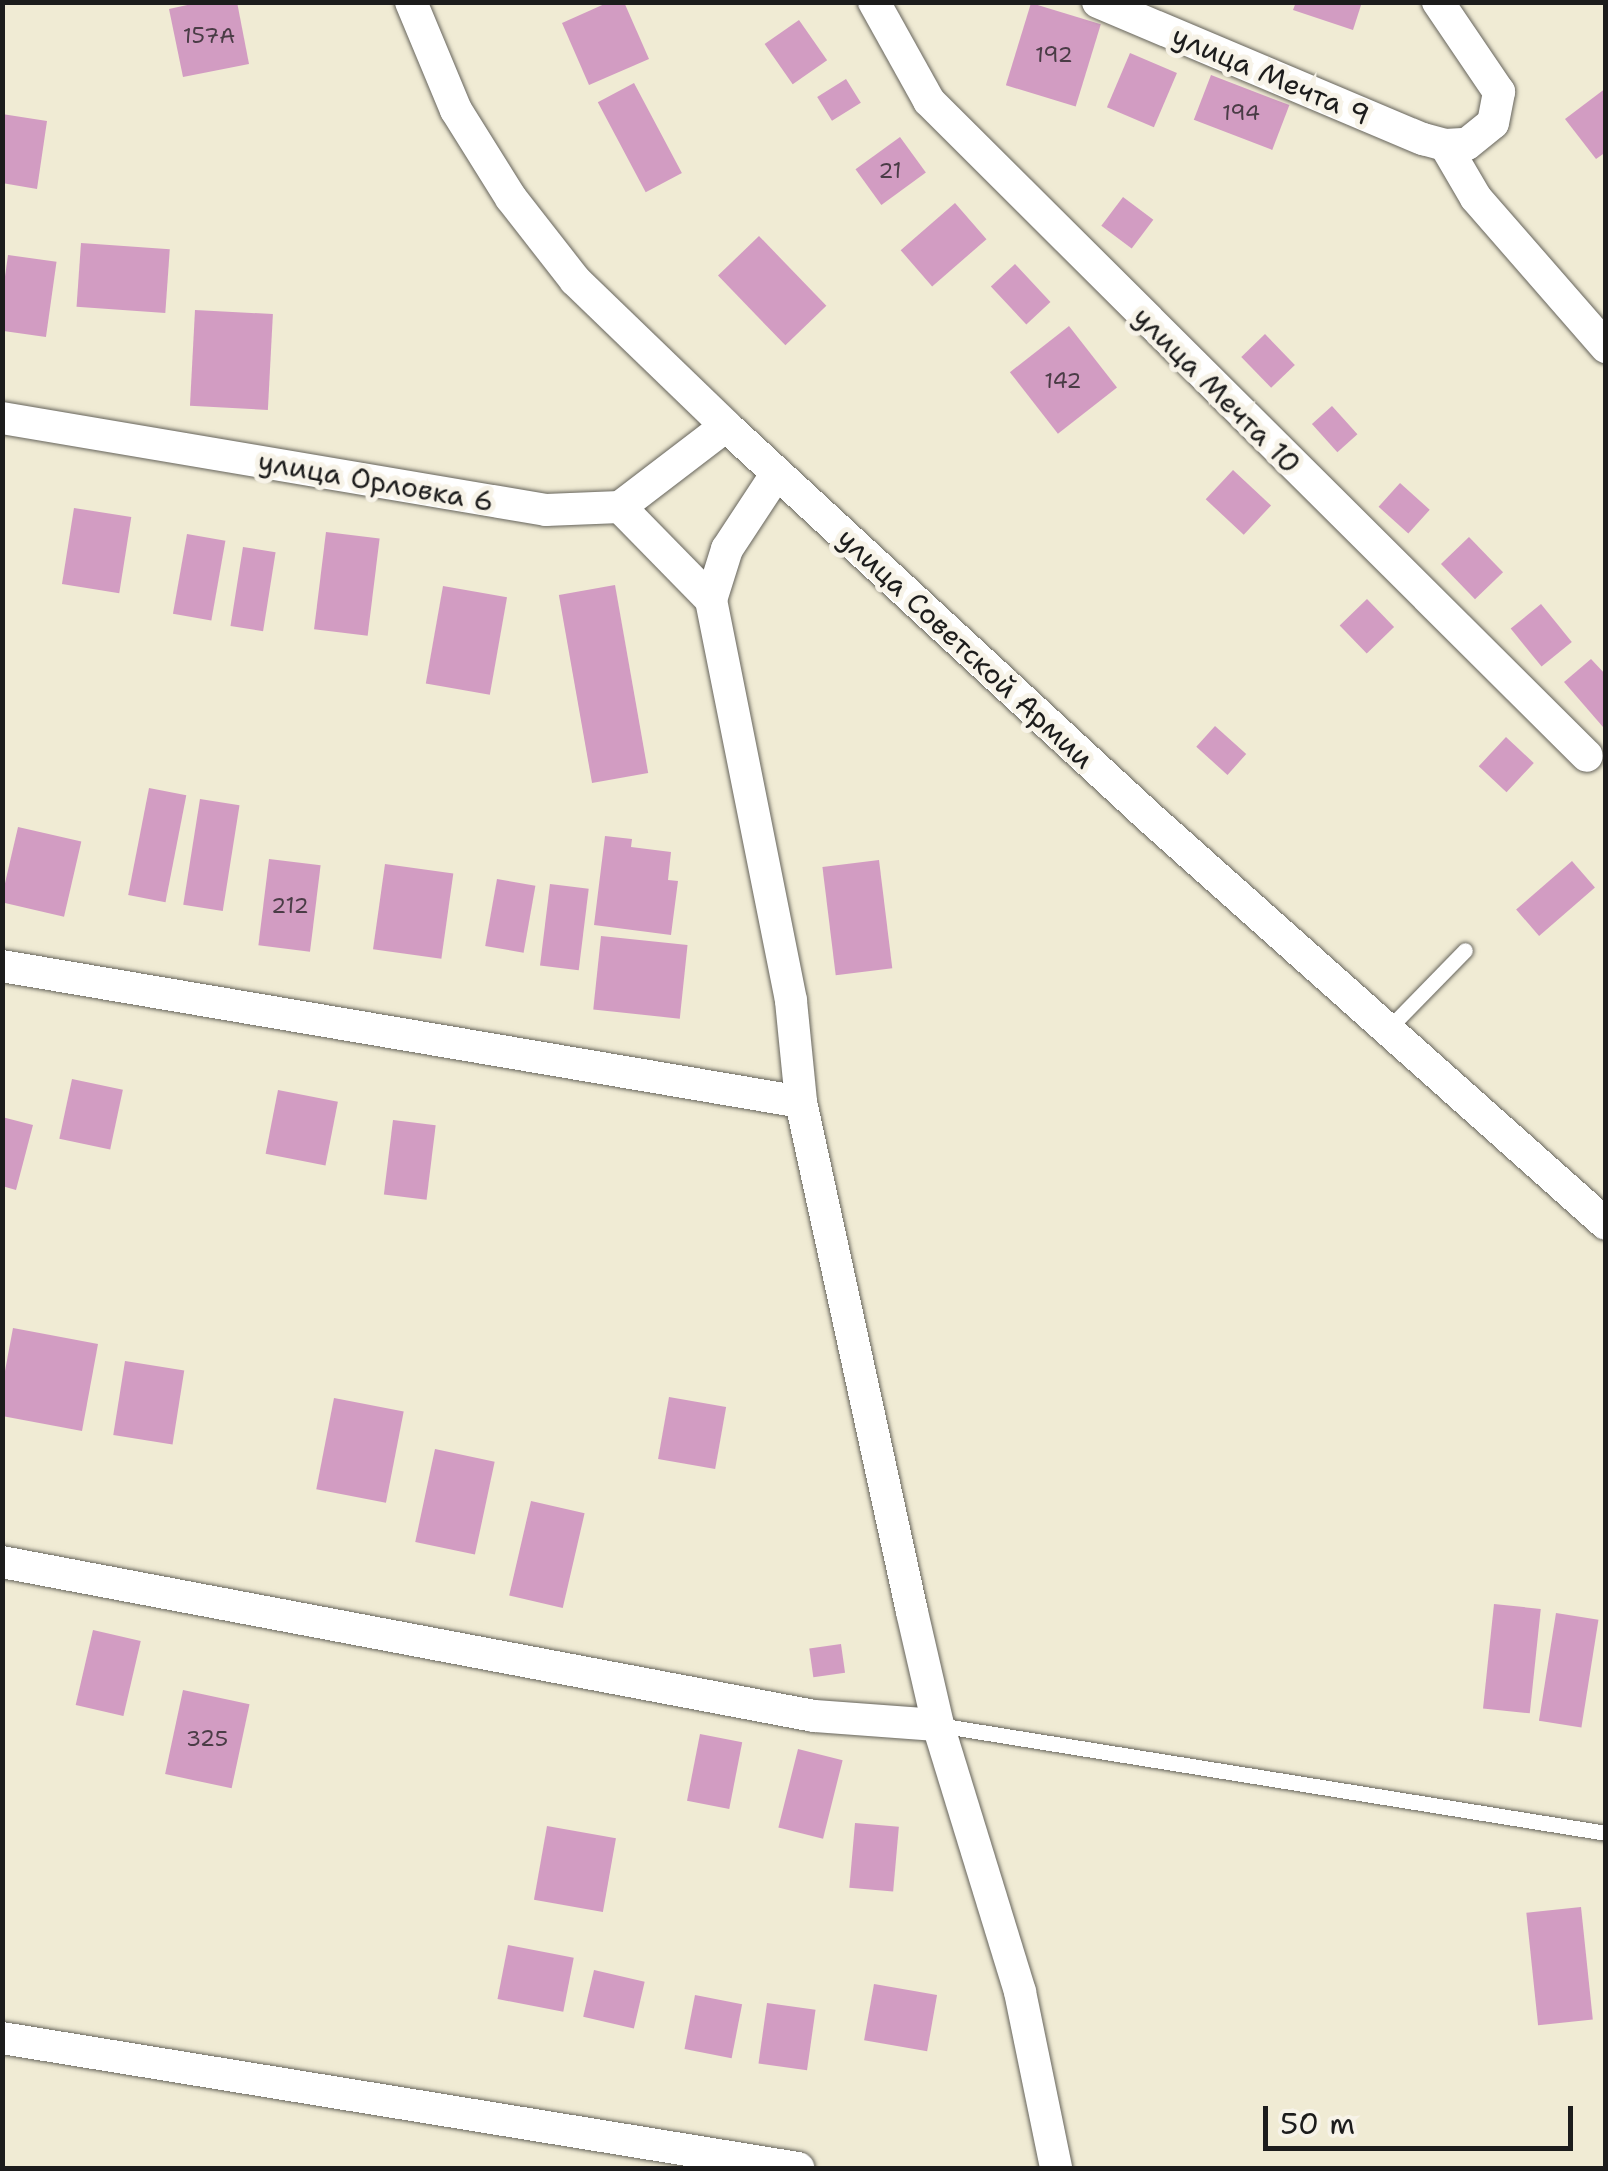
<!DOCTYPE html>
<meta charset="utf-8">
<style>
body{margin:0}
#map{position:relative;width:1608px;height:2171px;overflow:hidden;background:#f0ebd4;font-family:"Shantell Sans",sans-serif}
div>[style]{position:absolute}
.building>*{inset:0;background:#d29cc2;transform-origin:0 0}
.roads{filter:drop-shadow(0 0 2px #66645c) drop-shadow(0 0 2px #66645c)}
.lane>*{height:15px;margin:-7.5px;padding:0 7.5px;transform-origin:7.5px;border-radius:7.5px;background:#fff}
.street>*{height:32px;margin:-16px;padding:0 16px;transform-origin:16px;border-radius:16px;background:#fff}
span{translate:-50% -50%;white-space:nowrap;text-align:center;line-height:1.15;-webkit-text-stroke:10px #f7f3e8;paint-order:stroke}
.number-label{font-size:22px;color:#4a3c46}
.number-label span{-webkit-text-stroke-width:0}
.street-label{font-size:28px;color:#1c1c1c}
.frame{position:absolute;inset:0;border:5px solid #1c1c1c;pointer-events:none}
.scale{position:absolute;left:1263px;top:2106px;width:310px;height:45px;box-sizing:border-box;border:5px solid #1c1c1c;border-top:0;padding-left:12px;font-size:30px;line-height:35px;white-space:nowrap;color:#1c1c1c;-webkit-text-stroke:8px #f7f3e8;paint-order:stroke}
</style>
<div id="map">
<div class="building">
<i style="clip-path:polygon(201px 2px,237px 2px,249px 64px,183px 77px,169px 9px)"></i>
<i style="clip-path:polygon(609px 2px,624px 2px,649px 59px,589px 85px,562px 23px)"></i>
<i style="clip-path:polygon(1296px 2px,1362px 2px,1353px 30px,1293px 10px)"></i>
<i style="left:1031px;top:3px;width:73px;height:86px;rotate:17deg"></i>
<i style="left:799px;top:20px;width:49px;height:42px;rotate:55deg"></i>
<i style="left:1130px;top:53px;width:51px;height:59px;rotate:23deg"></i>
<i style="left:1211px;top:75px;width:84px;height:48px;rotate:21deg"></i>
<i style="left:846px;top:79px;width:28px;height:34px;rotate:58deg"></i>
<i style="left:634px;top:83px;width:102px;height:41px;rotate:62deg"></i>
<i style="clip-path:polygon(1606px 88px,1606px 152px,1596px 159px,1565px 119px)"></i>
<i style="clip-path:polygon(2px 114px,47px 121px,37px 189px,2px 183px)"></i>
<i style="left:900px;top:137px;width:44px;height:55px;rotate:54deg"></i>
<i style="left:1123px;top:197px;width:38px;height:36px;rotate:37deg"></i>
<i style="left:955px;top:203px;width:48px;height:72px;rotate:49deg"></i>
<i style="left:759px;top:236px;width:97px;height:57px;rotate:46deg"></i>
<i style="left:81px;top:243px;width:89px;height:64px;rotate:4deg"></i>
<i style="left:8px;top:255px;width:49px;height:76px;rotate:8deg"></i>
<i style="left:1015px;top:264px;width:52px;height:33px;rotate:47deg"></i>
<i style="left:195px;top:310px;width:78px;height:96px;rotate:3deg"></i>
<i style="left:1069px;top:326px;width:78px;height:75px;rotate:52deg"></i>
<i style="left:1265px;top:334px;width:43px;height:33px;rotate:46deg"></i>
<i style="left:1332px;top:406px;width:38px;height:27px;rotate:48deg"></i>
<i style="left:1233px;top:470px;width:52px;height:40px;rotate:43deg"></i>
<i style="left:1400px;top:483px;width:40px;height:32px;rotate:42deg"></i>
<i style="left:74px;top:508px;width:58px;height:77px;rotate:9deg"></i>
<i style="left:326px;top:532px;width:54px;height:98px;rotate:7deg"></i>
<i style="left:187px;top:534px;width:39px;height:81px;rotate:10deg"></i>
<i style="left:1469px;top:537px;width:49px;height:39px;rotate:46deg"></i>
<i style="left:243px;top:547px;width:33px;height:80px;rotate:9deg"></i>
<i style="left:615px;top:585px;width:191px;height:57px;rotate:80deg"></i>
<i style="left:443px;top:586px;width:65px;height:99px;rotate:10deg"></i>
<i style="left:1367px;top:599px;width:39px;height:38px;rotate:46deg"></i>
<i style="left:1541px;top:604px;width:49px;height:39px;rotate:51deg"></i>
<i style="clip-path:polygon(1591px 659px,1606px 675px,1603px 727px,1564px 682px)"></i>
<i style="left:1215px;top:726px;width:42px;height:28px;rotate:42deg"></i>
<i style="left:1506px;top:737px;width:38px;height:40px;rotate:43deg"></i>
<i style="left:149px;top:788px;width:38px;height:109px;rotate:11deg"></i>
<i style="left:200px;top:799px;width:40px;height:107px;rotate:9deg"></i>
<i style="left:18px;top:827px;width:65px;height:77px;rotate:13deg"></i>
<i style="clip-path:polygon(605px 836px,632px 839px,631px 847px,671px 852px,668px 880px,678px 881px,671px 935px,594px 925px)"></i>
<i style="left:269px;top:859px;width:52px;height:87px;rotate:7deg"></i>
<i style="left:879px;top:860px;width:109px;height:57px;rotate:83deg"></i>
<i style="left:1572px;top:861px;width:35px;height:74px;rotate:49deg"></i>
<i style="left:385px;top:864px;width:69px;height:86px;rotate:8deg"></i>
<i style="left:497px;top:879px;width:39px;height:68px;rotate:10deg"></i>
<i style="left:550px;top:884px;width:39px;height:82px;rotate:7deg"></i>
<i style="left:601px;top:936px;width:87px;height:74px;rotate:6deg"></i>
<i style="left:72px;top:1079px;width:52px;height:61px;rotate:12deg"></i>
<i style="left:278px;top:1090px;width:61px;height:65px;rotate:11deg"></i>
<i style="clip-path:polygon(2px 1117px,33px 1125px,16px 1190px,2px 1186px)"></i>
<i style="left:393px;top:1120px;width:43px;height:75px;rotate:7deg"></i>
<i style="clip-path:polygon(13px 1328px,98px 1344px,82px 1431px,2px 1416px,2px 1387px)"></i>
<i style="left:125px;top:1361px;width:60px;height:75px;rotate:9deg"></i>
<i style="left:669px;top:1397px;width:58px;height:63px;rotate:10deg"></i>
<i style="left:334px;top:1398px;width:71px;height:93px;rotate:11deg"></i>
<i style="left:435px;top:1449px;width:61px;height:95px;rotate:12deg"></i>
<i style="left:531px;top:1501px;width:55px;height:97px;rotate:13deg"></i>
<i style="left:1494px;top:1604px;width:47px;height:105px;rotate:6deg"></i>
<i style="left:1556px;top:1613px;width:43px;height:109px;rotate:9deg"></i>
<i style="left:93px;top:1630px;width:49px;height:77px;rotate:13deg"></i>
<i style="left:841px;top:1644px;width:29px;height:32px;rotate:82deg"></i>
<i style="left:183px;top:1690px;width:68px;height:86px;rotate:12deg"></i>
<i style="left:700px;top:1734px;width:43px;height:68px;rotate:11deg"></i>
<i style="left:798px;top:1749px;width:46px;height:81px;rotate:14deg"></i>
<i style="left:855px;top:1823px;width:44px;height:65px;rotate:5deg"></i>
<i style="left:547px;top:1826px;width:70px;height:75px;rotate:10deg"></i>
<i style="left:1581px;top:1907px;width:113px;height:55px;rotate:84deg"></i>
<i style="left:508px;top:1945px;width:67px;height:55px;rotate:11deg"></i>
<i style="left:594px;top:1970px;width:52px;height:48px;rotate:13deg"></i>
<i style="left:874px;top:1984px;width:64px;height:57px;rotate:10deg"></i>
<i style="left:695px;top:1995px;width:48px;height:55px;rotate:11deg"></i>
<i style="left:767px;top:2003px;width:49px;height:61px;rotate:8deg"></i>
</div>
<div class="roads">
<div class="lane">
<i style="left:1388px;top:1029px;width:110px;rotate:-45.7deg"></i>
<i style="left:938px;top:1725px;width:677px;rotate:9.18deg"></i>
</div>
<div class="street">
<i style="left:411px;top:2px;width:117px;rotate:67.4deg"></i>
<i style="left:456px;top:110px;width:104px;rotate:58deg"></i>
<i style="left:511px;top:198px;width:104px;rotate:52deg"></i>
<i style="left:575px;top:280px;width:210px;rotate:44deg"></i>
<i style="left:726px;top:426px;width:575px;rotate:42.74deg"></i>
<i style="left:1148px;top:816px;width:613px;rotate:41.7deg"></i>
<i style="left:874px;top:2px;width:113px;rotate:60.9deg"></i>
<i style="left:929px;top:101px;width:928px;rotate:44.87deg"></i>
<i style="left:1098px;top:2px;width:353px;rotate:22.9deg"></i>
<i style="left:1423px;top:139px;width:23px;rotate:15deg"></i>
<i style="left:1445px;top:145px;width:22px;rotate:-3deg"></i>
<i style="left:1467px;top:144px;width:33px;rotate:-39deg"></i>
<i style="left:1493px;top:123px;width:32px;rotate:-79deg"></i>
<i style="left:1499px;top:92px;width:109px;rotate:-124.1deg"></i>
<i style="left:1445px;top:145px;width:61px;rotate:59.7deg"></i>
<i style="left:1476px;top:198px;width:198px;rotate:48.9deg"></i>
<i style="left:2px;top:418px;width:552px;rotate:9.6deg"></i>
<i style="left:546px;top:510px;width:74px;rotate:-2.3deg"></i>
<i style="left:620px;top:507px;width:133px;rotate:-37.4deg"></i>
<i style="left:777px;top:473px;width:91px;rotate:123.3deg"></i>
<i style="left:727px;top:549px;width:53px;rotate:107.4deg"></i>
<i style="left:711px;top:600px;width:409px;rotate:78.7deg"></i>
<i style="left:791px;top:1001px;width:101px;rotate:84.3deg"></i>
<i style="left:801px;top:1102px;width:522px;rotate:77.72deg"></i>
<i style="left:912px;top:1612px;width:116px;rotate:77deg"></i>
<i style="left:938px;top:1725px;width:279px;rotate:72.9deg"></i>
<i style="left:1020px;top:1992px;width:180px;rotate:78.4deg"></i>
<i style="left:620px;top:507px;width:130px;rotate:45.6deg"></i>
<i style="left:2px;top:966px;width:810px;rotate:9.66deg"></i>
<i style="left:2px;top:1562px;width:826px;rotate:10.74deg"></i>
<i style="left:814px;top:1716px;width:124px;rotate:4.2deg"></i>
<i style="left:2px;top:2038px;width:807px;rotate:9.28deg"></i>
</div>
</div>
<div class="number-label">
<span style="left:209px;top:36px">157А</span>
<span style="left:1054px;top:55px">192</span>
<span style="left:1241px;top:113px">194</span>
<span style="left:890px;top:171px">21</span>
<span style="left:1063px;top:381px">142</span>
<span style="left:290px;top:906px">212</span>
<span style="left:207px;top:1739px">325</span>
</div>
<div class="street-label">
<span style="left:1271px;top:75px;rotate:23deg">улица Мечта 9</span>
<span style="left:1217px;top:390px;rotate:45deg">улица Мечта 10</span>
<span style="left:376px;top:481px;rotate:10deg">улица Орловка 6</span>
<span style="left:966px;top:648px;rotate:43deg">улица Советской Армии</span>
</div>
<div class="frame"></div>
<div class="scale">50 m</div>
</div>
